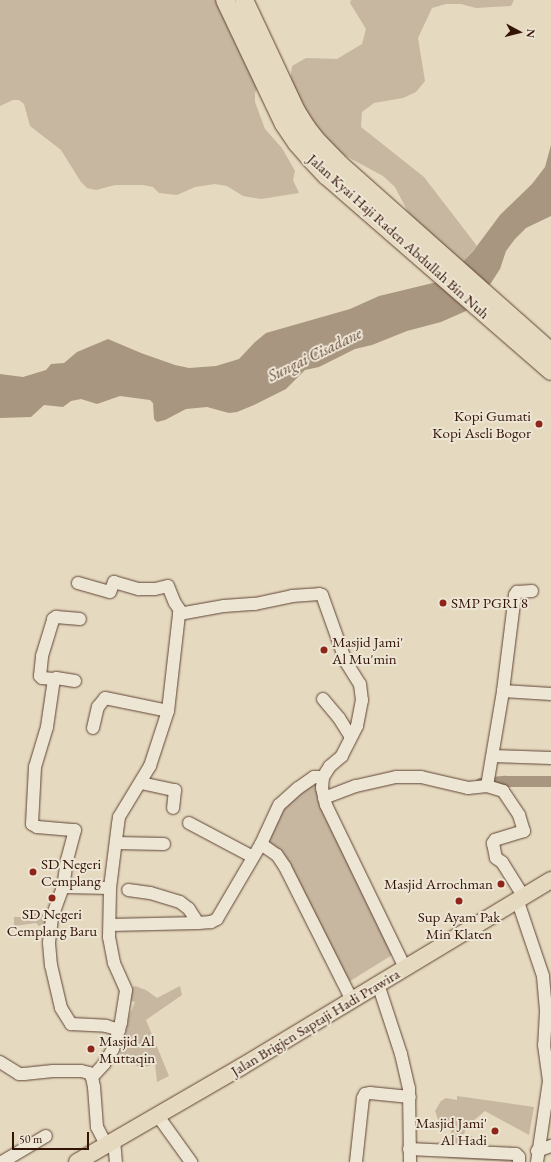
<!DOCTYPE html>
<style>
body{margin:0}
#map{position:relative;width:551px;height:1162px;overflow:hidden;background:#e5d9bf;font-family:"EB Garamond",serif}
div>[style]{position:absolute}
.green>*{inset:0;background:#c7b7a0}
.water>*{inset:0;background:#a99680}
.canal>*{height:11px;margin:-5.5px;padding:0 5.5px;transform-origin:5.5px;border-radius:5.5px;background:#a99680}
.roads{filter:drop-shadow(0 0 1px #604435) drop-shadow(0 0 1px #604435)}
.minor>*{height:12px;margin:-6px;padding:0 6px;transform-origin:6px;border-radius:6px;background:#eee6d5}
.major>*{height:16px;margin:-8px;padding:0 8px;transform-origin:8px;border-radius:8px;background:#e5d9bf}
.highway>*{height:18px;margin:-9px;padding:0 9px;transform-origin:9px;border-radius:9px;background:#e5d9bf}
.dots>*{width:11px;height:11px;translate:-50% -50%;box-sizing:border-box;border:2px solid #eee6d5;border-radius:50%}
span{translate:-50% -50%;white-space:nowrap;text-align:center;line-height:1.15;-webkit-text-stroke:4px #eee6d5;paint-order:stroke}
.street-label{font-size:15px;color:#341307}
.poi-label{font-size:15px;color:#341307}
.right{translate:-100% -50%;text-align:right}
.left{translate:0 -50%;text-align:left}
.water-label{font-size:16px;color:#634737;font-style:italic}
.north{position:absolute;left:499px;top:12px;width:40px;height:40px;-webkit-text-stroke:3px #eee6d5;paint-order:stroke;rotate:97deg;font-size:11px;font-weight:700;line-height:16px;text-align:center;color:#341307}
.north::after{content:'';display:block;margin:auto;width:14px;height:18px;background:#341307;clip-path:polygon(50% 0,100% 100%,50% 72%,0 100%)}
.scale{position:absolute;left:12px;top:1132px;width:77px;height:18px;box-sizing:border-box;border:2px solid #341307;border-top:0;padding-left:5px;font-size:12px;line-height:14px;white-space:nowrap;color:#341307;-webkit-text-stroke:3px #eee6d5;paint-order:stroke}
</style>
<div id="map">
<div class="green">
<i style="clip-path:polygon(0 0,230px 0,263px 75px,255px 93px,255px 102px,265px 129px,282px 148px,295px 171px,293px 180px,299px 193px,261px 199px,243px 196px,227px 186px,215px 184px,195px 187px,177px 195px,159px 193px,153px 187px,143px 185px,115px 185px,96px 190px,87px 188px,81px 182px,61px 150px,30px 126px,24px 104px,19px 100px,13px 100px,0 106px)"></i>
<i style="clip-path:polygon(351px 0,514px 0,511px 6px,476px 8px,461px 4px,446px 4px,432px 8px,418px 38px,425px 81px,416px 92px,403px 98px,374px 103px,362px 112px,361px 127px,424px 177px,477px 246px,461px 264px,410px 216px,395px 187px,383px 176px,344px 155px,319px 136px,290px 82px,292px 66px,306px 58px,337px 59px,362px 44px,366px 29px,350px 3px)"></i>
<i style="clip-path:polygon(314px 781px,392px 955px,347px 983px,265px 844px,285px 803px)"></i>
<i style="clip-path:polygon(39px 912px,47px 917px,49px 921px,39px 926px,36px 923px,14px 926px,14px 917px,22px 917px,28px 914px)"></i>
<i style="clip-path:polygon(135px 986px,146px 990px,157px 998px,180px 986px,182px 995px,146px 1020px,169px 1076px,157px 1082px,155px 1064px,141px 1068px,123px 1059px,119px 1051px,124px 1042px,129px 1016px,135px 1002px,127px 999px,128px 989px)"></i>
<i style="clip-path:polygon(457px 1096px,534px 1107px,529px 1135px,485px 1111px,466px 1127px,461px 1147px,470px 1149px,470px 1135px,494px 1153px,502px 1152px,510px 1146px,515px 1154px,512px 1162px,447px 1158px,452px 1127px,443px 1126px,439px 1122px,435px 1111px,441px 1101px,446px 1098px,457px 1100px)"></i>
</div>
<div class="water">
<i style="clip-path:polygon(551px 145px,551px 216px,526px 228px,515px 239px,506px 251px,500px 269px,491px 283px,466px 311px,441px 322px,407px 331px,372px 345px,355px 349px,319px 367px,305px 370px,286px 389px,254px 405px,237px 412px,229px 413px,207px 407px,186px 409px,165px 420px,157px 422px,154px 419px,153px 403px,150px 400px,120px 396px,97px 404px,81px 399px,71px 401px,63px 407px,44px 405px,31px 417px,0 418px,0 374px,23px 377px,46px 370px,51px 364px,64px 363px,77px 352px,108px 339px,141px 353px,175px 365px,189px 368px,216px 366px,239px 359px,255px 342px,266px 333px,350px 309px,379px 296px,437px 282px,459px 266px,474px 250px,500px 215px,532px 184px,545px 167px)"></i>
</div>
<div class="canal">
<i style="left:480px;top:783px;width:25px;rotate:-5deg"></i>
<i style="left:505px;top:781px;width:46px"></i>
</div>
<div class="roads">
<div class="minor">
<i style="left:78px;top:583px;width:33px;rotate:16deg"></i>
<i style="left:110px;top:592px;width:11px;rotate:-68deg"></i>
<i style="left:114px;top:582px;width:26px;rotate:16deg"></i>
<i style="left:139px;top:589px;width:16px"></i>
<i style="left:155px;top:589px;width:13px;rotate:-13deg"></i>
<i style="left:168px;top:586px;width:18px;rotate:68deg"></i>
<i style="left:175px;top:603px;width:11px;rotate:56deg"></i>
<i style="left:54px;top:679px;width:12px;rotate:-175deg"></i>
<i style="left:42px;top:678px;width:3px;rotate:-135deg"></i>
<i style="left:40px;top:676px;width:20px;rotate:-84deg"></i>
<i style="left:42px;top:656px;width:39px;rotate:-73deg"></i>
<i style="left:53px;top:619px;width:4px;rotate:-34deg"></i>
<i style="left:56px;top:617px;width:24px;rotate:5deg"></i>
<i style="left:75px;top:681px;width:19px;rotate:-171deg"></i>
<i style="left:56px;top:678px;width:2px;rotate:153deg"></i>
<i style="left:54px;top:679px;width:49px;rotate:98.3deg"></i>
<i style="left:47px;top:727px;width:42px;rotate:106.7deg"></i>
<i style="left:35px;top:767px;width:57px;rotate:93deg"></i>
<i style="left:32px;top:824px;width:6px;rotate:31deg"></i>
<i style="left:37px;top:827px;width:38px;rotate:5deg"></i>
<i style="left:75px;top:830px;width:31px;rotate:105deg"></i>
<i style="left:67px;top:860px;width:27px;rotate:98deg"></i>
<i style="left:63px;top:887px;width:47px;rotate:1.2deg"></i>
<i style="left:503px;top:691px;width:48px;rotate:3.6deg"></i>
<i style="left:323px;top:699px;width:25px;rotate:50deg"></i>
<i style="left:339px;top:718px;width:22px;rotate:58deg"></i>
<i style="left:93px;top:728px;width:22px;rotate:-77deg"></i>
<i style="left:98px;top:707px;width:11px;rotate:-52deg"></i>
<i style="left:105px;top:698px;width:64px;rotate:11.7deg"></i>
<i style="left:493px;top:756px;width:58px;rotate:2deg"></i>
<i style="left:323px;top:777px;width:11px;rotate:95deg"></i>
<i style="left:322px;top:788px;width:17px;rotate:77deg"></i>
<i style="left:326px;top:805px;width:181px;rotate:64.1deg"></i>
<i style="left:141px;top:783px;width:35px;rotate:12deg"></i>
<i style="left:175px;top:790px;width:18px;rotate:96deg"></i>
<i style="left:487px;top:786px;width:96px;rotate:-80.4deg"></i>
<i style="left:503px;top:691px;width:97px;rotate:-82.9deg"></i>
<i style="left:515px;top:595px;width:4px;rotate:-56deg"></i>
<i style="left:517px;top:592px;width:15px;rotate:-4deg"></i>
<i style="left:324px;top:798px;width:34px;rotate:-21deg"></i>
<i style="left:356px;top:786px;width:41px;rotate:-12.7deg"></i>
<i style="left:396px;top:777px;width:25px"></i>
<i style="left:421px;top:777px;width:48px;rotate:13.2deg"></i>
<i style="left:468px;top:788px;width:19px;rotate:-6deg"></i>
<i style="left:487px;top:786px;width:17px;rotate:17deg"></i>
<i style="left:503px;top:791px;width:29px;rotate:56deg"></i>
<i style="left:519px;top:815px;width:17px;rotate:73deg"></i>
<i style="left:524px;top:831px;width:30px;rotate:163deg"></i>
<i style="left:495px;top:840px;width:4px;rotate:124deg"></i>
<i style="left:493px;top:843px;width:15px;rotate:79deg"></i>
<i style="left:496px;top:858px;width:7px;rotate:34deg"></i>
<i style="left:502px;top:862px;width:39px;rotate:58deg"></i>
<i style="left:189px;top:823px;width:72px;rotate:28deg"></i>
<i style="left:116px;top:843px;width:48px;rotate:1.2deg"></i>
<i style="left:261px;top:844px;width:19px;rotate:35deg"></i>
<i style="left:277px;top:855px;width:14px;rotate:56deg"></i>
<i style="left:285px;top:867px;width:149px;rotate:63.3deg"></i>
<i style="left:63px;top:887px;width:33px;rotate:110deg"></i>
<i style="left:52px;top:918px;width:25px;rotate:97deg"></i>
<i style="left:49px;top:943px;width:22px;rotate:85deg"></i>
<i style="left:51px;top:965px;width:44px;rotate:76.9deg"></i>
<i style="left:61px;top:1008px;width:19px;rotate:58deg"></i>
<i style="left:71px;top:1024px;width:35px;rotate:3deg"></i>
<i style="left:106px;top:1026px;width:14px;rotate:17deg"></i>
<i style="left:517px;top:899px;width:81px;rotate:71.3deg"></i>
<i style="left:543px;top:976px;width:35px;rotate:85deg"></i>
<i style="left:546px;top:1011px;width:34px;rotate:93deg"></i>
<i style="left:544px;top:1045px;width:36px;rotate:82deg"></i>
<i style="left:549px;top:1081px;width:82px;rotate:98.4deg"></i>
<i style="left:110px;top:925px;width:88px;rotate:-1.3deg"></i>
<i style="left:378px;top:984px;width:74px;rotate:71.8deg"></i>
<i style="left:401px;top:1054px;width:35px;rotate:77deg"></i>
<i style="left:409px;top:1088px;width:74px;rotate:89.2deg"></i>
<i style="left:0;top:1062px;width:22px;rotate:32deg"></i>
<i style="left:19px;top:1074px;width:5px"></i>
<i style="left:24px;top:1074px;width:29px;rotate:-6deg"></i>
<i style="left:53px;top:1071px;width:28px"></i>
<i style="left:81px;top:1071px;width:8px;rotate:14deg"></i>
<i style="left:89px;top:1073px;width:5px;rotate:53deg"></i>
<i style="left:92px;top:1077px;width:10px;rotate:79deg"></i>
<i style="left:94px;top:1087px;width:40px;rotate:85.7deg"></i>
<i style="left:97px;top:1127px;width:20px;rotate:63deg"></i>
<i style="left:92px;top:1077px;width:18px;rotate:-47deg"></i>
<i style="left:104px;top:1064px;width:17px;rotate:-59deg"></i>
<i style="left:113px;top:1049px;width:28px;rotate:-73deg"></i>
<i style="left:121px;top:1022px;width:32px;rotate:-81deg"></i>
<i style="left:126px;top:990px;width:30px;rotate:-114deg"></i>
<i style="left:114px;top:963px;width:26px;rotate:-101deg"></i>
<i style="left:109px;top:937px;width:49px;rotate:-88.8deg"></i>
<i style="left:110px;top:888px;width:64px;rotate:-82.9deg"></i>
<i style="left:118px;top:824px;width:7px;rotate:-82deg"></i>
<i style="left:119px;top:817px;width:60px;rotate:-58.7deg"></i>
<i style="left:150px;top:766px;width:58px;rotate:-71.9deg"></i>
<i style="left:168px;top:711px;width:98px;rotate:-83.5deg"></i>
<i style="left:179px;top:614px;width:46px;rotate:-10.1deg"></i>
<i style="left:224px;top:606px;width:31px;rotate:-4deg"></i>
<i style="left:255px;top:604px;width:38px;rotate:-12deg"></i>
<i style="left:292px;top:596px;width:27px;rotate:-4deg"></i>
<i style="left:319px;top:594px;width:3px;rotate:18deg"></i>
<i style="left:322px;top:595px;width:71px;rotate:70.3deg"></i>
<i style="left:346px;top:662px;width:26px;rotate:58deg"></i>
<i style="left:360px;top:684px;width:16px;rotate:83deg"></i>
<i style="left:362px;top:700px;width:26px;rotate:101deg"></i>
<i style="left:357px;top:726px;width:34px;rotate:117deg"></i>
<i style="left:342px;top:756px;width:16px;rotate:140deg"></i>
<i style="left:330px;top:766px;width:13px;rotate:122deg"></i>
<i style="left:323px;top:777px;width:9px;rotate:180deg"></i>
<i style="left:314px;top:777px;width:19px;rotate:145deg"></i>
<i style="left:298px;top:788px;width:25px;rotate:138deg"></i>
<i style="left:279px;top:805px;width:43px;rotate:114.8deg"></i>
<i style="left:261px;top:844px;width:87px;rotate:120.4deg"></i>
<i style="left:217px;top:919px;width:7px;rotate:153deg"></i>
<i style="left:211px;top:922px;width:13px;rotate:176deg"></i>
<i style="left:198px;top:923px;width:17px;rotate:-123deg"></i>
<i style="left:189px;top:909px;width:11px;rotate:-142deg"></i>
<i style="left:180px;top:902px;width:31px;rotate:-163deg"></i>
<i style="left:150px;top:893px;width:22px;rotate:-172deg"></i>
<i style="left:158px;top:1116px;width:57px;rotate:54.3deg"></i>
<i style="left:114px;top:1140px;width:22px;rotate:85deg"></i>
<i style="left:409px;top:1149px;width:107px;rotate:2.7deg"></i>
<i style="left:516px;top:1154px;width:4px;rotate:45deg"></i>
<i style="left:519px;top:1157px;width:5px;rotate:90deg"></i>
<i style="left:537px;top:1151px;width:15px;rotate:-20deg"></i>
<i style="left:2px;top:1162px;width:51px;rotate:-30.6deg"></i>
<i style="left:356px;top:1162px;width:64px;rotate:-83.8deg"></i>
<i style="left:363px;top:1098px;width:4px;rotate:-63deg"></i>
<i style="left:365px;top:1094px;width:5px;rotate:-11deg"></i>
<i style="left:370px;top:1093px;width:40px;rotate:5.7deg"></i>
</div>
<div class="major">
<i style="left:77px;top:1162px;width:190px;rotate:-30.1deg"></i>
<i style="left:241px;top:1067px;width:362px;rotate:-31.1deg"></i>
</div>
<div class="highway">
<i style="left:225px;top:0;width:137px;rotate:64.6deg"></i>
<i style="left:284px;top:124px;width:23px;rotate:56deg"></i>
<i style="left:297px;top:143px;width:18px;rotate:49deg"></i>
<i style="left:309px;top:157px;width:26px;rotate:47deg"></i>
<i style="left:327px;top:176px;width:297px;rotate:41deg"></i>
<i style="left:244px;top:0;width:123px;rotate:64.9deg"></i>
<i style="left:296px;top:111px;width:19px;rotate:58deg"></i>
<i style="left:306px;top:127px;width:18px;rotate:52deg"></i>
<i style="left:317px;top:141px;width:29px;rotate:46deg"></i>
<i style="left:337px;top:162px;width:286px;rotate:41.6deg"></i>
</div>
</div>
<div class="dots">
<i style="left:539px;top:424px;background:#8f2418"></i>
<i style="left:443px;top:603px;background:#8f2418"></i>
<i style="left:324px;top:650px;background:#8f2418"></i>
<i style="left:33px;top:872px;background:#8f2418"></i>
<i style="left:501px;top:884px;background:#8f2418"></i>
<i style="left:52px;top:898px;background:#8f2418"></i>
<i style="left:459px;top:901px;background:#8f2418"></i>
<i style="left:91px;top:1049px;background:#8f2418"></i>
<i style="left:495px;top:1131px;background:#8f2418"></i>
</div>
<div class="street-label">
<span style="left:399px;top:236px;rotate:42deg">Jalan Kyai Haji Raden Abdullah Bin Nuh</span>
<span style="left:315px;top:1022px;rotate:-31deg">Jalan Brigjen Saptaji Hadi Prawira</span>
</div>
<div class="poi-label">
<span class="right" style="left:531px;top:424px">Kopi Gumati<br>Kopi Aseli Bogor</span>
<span class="left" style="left:451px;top:603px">SMP PGRI 8</span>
<span class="left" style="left:332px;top:650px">Masjid Jami'<br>Al Mu'min</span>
<span class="left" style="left:41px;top:872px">SD Negeri<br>Cemplang</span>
<span class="right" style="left:493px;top:884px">Masjid Arrochman</span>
<span style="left:52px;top:922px">SD Negeri<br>Cemplang Baru</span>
<span style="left:459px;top:925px">Sup Ayam Pak<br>Min Klaten</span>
<span class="left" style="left:99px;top:1049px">Masjid Al<br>Muttaqin</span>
<span class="right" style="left:487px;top:1131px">Masjid Jami'<br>Al Hadi</span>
</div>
<div class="water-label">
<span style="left:315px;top:355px;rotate:-26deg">Sungai Cisadane</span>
</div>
<div class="north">N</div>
<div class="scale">50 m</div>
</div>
